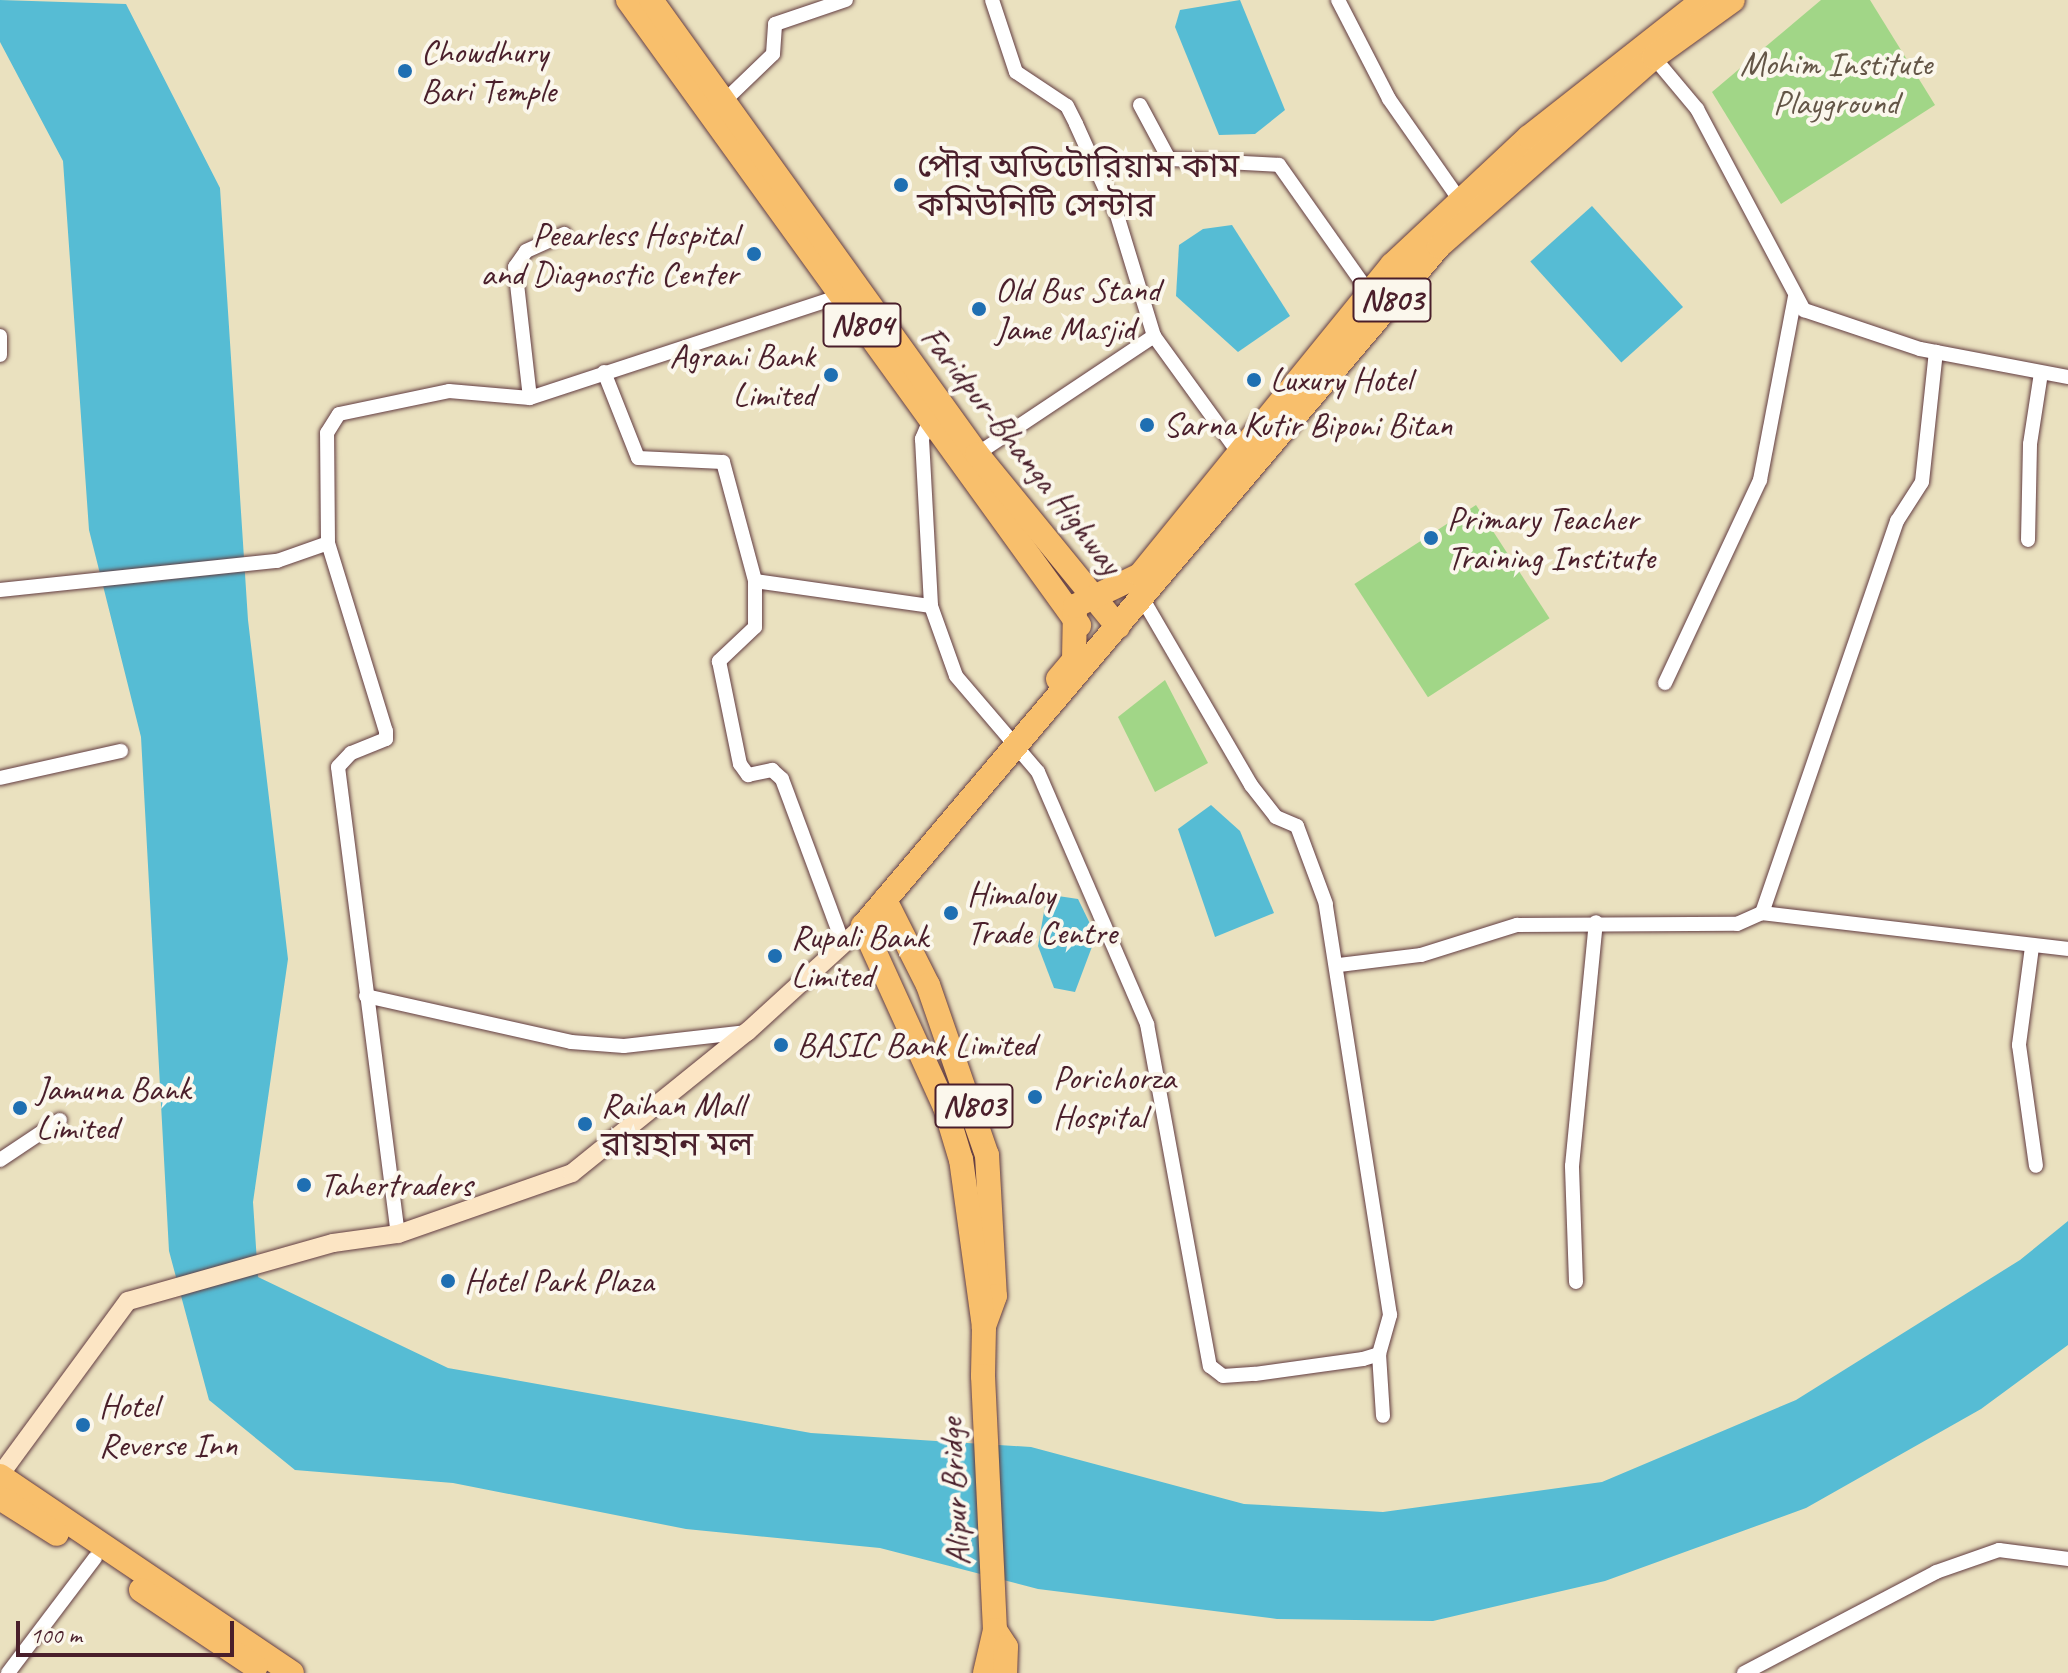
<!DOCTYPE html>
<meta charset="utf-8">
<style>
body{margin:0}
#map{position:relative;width:2068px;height:1673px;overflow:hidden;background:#eae1bf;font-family:Caveat,"Noto Sans Bengali",sans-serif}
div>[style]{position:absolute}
.green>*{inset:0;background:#a1d687;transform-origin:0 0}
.water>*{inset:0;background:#56bcd4;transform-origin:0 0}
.roads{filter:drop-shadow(0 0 2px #623c41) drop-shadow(0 0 2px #623c41)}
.street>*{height:14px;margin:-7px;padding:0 7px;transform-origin:7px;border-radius:7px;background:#fff}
.secondary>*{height:18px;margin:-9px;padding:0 9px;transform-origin:9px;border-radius:9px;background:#fce5c4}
.highway>*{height:24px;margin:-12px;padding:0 12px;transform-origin:12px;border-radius:12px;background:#f8bf6c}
.dots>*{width:22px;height:22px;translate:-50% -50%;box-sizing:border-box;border:4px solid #fbf7ec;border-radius:50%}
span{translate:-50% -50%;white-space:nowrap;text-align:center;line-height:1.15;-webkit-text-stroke:8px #fbf7ec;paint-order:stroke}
.shield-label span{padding:2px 6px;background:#fbf7ec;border:2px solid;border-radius:6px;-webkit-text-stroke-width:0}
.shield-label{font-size:32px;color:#4a1f2b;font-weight:700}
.poi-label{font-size:34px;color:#4a1f2b}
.left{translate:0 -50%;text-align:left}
.right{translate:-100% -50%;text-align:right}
.park-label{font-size:34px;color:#645647}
.street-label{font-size:34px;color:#4a1f2b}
.scale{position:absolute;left:16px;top:1621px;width:218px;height:36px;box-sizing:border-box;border:4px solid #4a1f2b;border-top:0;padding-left:10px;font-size:24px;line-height:28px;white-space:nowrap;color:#4a1f2b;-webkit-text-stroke:6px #fbf7ec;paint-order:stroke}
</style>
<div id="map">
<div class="green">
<i style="clip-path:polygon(1821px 0,1870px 0,1935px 105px,1781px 204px,1712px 92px)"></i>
<i style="left:1476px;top:505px;width:135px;height:145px;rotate:57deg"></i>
<i style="clip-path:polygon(1165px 680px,1208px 763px,1155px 792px,1118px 717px)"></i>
</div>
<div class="water">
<i style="clip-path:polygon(0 0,126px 4px,220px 188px,248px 620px,288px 959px,253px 1202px,258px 1277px,448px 1368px,811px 1433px,1031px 1447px,1244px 1504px,1383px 1512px,1602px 1482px,1796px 1400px,2020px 1260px,2068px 1221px,2068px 1345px,1981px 1409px,1806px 1508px,1605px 1581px,1433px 1621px,1277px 1619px,1038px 1589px,880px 1548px,686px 1529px,453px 1483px,295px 1470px,209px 1400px,169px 1251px,141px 737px,89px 530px,63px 161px,0 42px)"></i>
<i style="clip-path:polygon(1240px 0,1285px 110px,1255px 134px,1219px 135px,1175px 27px,1180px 10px)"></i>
<i style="left:1592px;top:206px;width:136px;height:83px;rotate:48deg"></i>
<i style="clip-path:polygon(1232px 225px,1290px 316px,1238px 352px,1176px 296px,1179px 245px,1203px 229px)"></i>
<i style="clip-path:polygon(1211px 805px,1240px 831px,1274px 913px,1215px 937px,1178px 829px)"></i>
<i style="clip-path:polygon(1058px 896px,1078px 899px,1096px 936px,1075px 992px,1054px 988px,1038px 946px,1045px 906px)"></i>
</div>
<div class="roads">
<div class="street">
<i style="left:992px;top:0;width:76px;rotate:71.6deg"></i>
<i style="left:1016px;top:72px;width:61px;rotate:33.7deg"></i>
<i style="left:1067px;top:106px;width:20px;rotate:63deg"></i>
<i style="left:1076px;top:124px;width:100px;rotate:65.7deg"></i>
<i style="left:1117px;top:215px;width:127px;rotate:73deg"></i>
<i style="left:1154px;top:336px;width:152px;rotate:54.1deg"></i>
<i style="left:1338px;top:0;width:111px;rotate:62.7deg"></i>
<i style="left:1389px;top:99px;width:122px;rotate:55deg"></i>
<i style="left:1651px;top:54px;width:72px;rotate:50.1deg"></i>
<i style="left:1697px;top:109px;width:228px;rotate:62deg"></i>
<i style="left:1804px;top:310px;width:122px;rotate:18.6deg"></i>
<i style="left:1920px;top:349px;width:151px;rotate:10.7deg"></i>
<i style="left:1140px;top:105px;width:61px;rotate:61.8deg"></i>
<i style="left:1169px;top:159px;width:110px;rotate:3.1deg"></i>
<i style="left:1279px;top:165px;width:154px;rotate:54.8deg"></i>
<i style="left:719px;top:106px;width:75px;rotate:-43.9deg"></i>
<i style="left:773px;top:54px;width:30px;rotate:-86deg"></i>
<i style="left:775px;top:24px;width:75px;rotate:-18.7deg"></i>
<i style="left:0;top:336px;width:19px;rotate:90deg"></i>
<i style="left:604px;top:372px;width:92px;rotate:68.4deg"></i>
<i style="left:638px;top:458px;width:85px;rotate:2.7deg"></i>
<i style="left:723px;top:462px;width:123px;rotate:74.9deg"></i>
<i style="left:755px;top:581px;width:178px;rotate:8.1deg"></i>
<i style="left:931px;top:606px;width:74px;rotate:70.3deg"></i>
<i style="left:956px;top:676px;width:126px;rotate:49.5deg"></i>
<i style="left:1038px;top:772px;width:275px;rotate:66.6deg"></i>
<i style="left:1147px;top:1024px;width:348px;rotate:79.6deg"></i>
<i style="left:1210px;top:1366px;width:16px;rotate:38deg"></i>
<i style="left:1223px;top:1376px;width:32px;rotate:-4deg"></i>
<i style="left:1255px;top:1374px;width:109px;rotate:-7.9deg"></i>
<i style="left:1363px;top:1359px;width:17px;rotate:-17deg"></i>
<i style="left:1379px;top:1354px;width:41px;rotate:-74.2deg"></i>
<i style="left:1390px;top:1315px;width:416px;rotate:-98.9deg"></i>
<i style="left:1326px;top:904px;width:83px;rotate:-110.4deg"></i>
<i style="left:1297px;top:826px;width:23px;rotate:-157deg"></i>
<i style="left:1276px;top:817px;width:41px;rotate:-128deg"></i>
<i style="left:1251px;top:785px;width:213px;rotate:-120.2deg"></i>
<i style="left:530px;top:398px;width:132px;rotate:-96.5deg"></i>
<i style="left:515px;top:267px;width:19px;rotate:-55deg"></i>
<i style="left:526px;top:251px;width:42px;rotate:-24.1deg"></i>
<i style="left:930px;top:420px;width:21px;rotate:113deg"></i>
<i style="left:922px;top:439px;width:167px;rotate:86.9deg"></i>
<i style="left:977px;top:454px;width:213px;rotate:-33.7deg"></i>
<i style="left:2028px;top:540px;width:96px;rotate:-88.8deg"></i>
<i style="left:2030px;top:444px;width:72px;rotate:-81.2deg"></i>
<i style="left:328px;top:543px;width:197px;rotate:72.9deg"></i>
<i style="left:386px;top:731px;width:8px;rotate:90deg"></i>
<i style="left:386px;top:739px;width:38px;rotate:158deg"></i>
<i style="left:351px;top:753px;width:19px;rotate:133deg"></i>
<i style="left:338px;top:767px;width:471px;rotate:82.7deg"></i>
<i style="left:755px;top:581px;width:46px;rotate:90deg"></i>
<i style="left:755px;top:627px;width:50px;rotate:136.6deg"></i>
<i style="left:719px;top:661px;width:105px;rotate:78.5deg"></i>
<i style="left:740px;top:764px;width:14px;rotate:54deg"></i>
<i style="left:748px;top:775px;width:25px;rotate:-12deg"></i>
<i style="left:772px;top:770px;width:13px;rotate:42deg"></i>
<i style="left:782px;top:779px;width:175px;rotate:69.6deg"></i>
<i style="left:0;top:590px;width:279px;rotate:-6deg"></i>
<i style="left:277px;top:561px;width:54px;rotate:-19.4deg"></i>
<i style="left:328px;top:543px;width:110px;rotate:-90.5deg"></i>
<i style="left:327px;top:433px;width:22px;rotate:-58deg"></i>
<i style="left:339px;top:414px;width:112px;rotate:-11.8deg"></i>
<i style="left:449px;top:391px;width:81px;rotate:4.9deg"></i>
<i style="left:530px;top:398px;width:333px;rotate:-18.2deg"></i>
<i style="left:1665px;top:683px;width:224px;rotate:-64.9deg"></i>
<i style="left:1760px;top:480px;width:186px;rotate:-79.2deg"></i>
<i style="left:0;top:778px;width:124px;rotate:-12.6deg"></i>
<i style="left:1762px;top:913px;width:308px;rotate:6.7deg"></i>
<i style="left:2032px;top:947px;width:99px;rotate:97.6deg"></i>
<i style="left:2019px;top:1045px;width:122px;rotate:82deg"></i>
<i style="left:1339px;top:965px;width:83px;rotate:-7deg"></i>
<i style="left:1421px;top:955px;width:101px;rotate:-17.4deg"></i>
<i style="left:1517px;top:925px;width:220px;rotate:-0.3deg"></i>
<i style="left:1737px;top:924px;width:27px;rotate:-24deg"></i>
<i style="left:1762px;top:913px;width:415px;rotate:-71deg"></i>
<i style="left:1897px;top:521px;width:46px;rotate:-57.3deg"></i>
<i style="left:1922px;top:482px;width:131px;rotate:-83.9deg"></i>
<i style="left:366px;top:996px;width:210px;rotate:12.6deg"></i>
<i style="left:571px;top:1042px;width:53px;rotate:4.3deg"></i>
<i style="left:624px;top:1046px;width:124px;rotate:-6.5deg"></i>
<i style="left:0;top:1160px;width:72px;rotate:-33.7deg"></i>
<i style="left:1576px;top:1282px;width:116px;rotate:-92deg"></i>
<i style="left:1572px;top:1166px;width:245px;rotate:-84.4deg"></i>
<i style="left:1379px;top:1354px;width:62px;rotate:86.3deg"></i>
<i style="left:8px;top:1673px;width:144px;rotate:-52.9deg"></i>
<i style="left:1744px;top:1673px;width:217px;rotate:-27.7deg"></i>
<i style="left:1936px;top:1572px;width:67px;rotate:-19.2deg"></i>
<i style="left:1999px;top:1550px;width:70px;rotate:7.4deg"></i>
</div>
<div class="secondary">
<i style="left:0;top:1475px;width:216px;rotate:-53.7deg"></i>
<i style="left:128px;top:1301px;width:213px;rotate:-15.8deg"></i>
<i style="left:333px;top:1243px;width:66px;rotate:-7.9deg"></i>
<i style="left:398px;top:1234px;width:184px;rotate:-19.3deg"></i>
<i style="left:572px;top:1173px;width:225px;rotate:-38.9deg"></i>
<i style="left:747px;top:1032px;width:157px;rotate:-42.4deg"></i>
</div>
<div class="highway">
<i style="left:628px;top:0;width:771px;rotate:54.19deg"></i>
<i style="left:651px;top:0;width:559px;rotate:54.32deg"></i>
<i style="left:977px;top:454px;width:223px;rotate:50.8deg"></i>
<i style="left:1058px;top:679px;width:25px;rotate:-50deg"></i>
<i style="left:1074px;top:660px;width:54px;rotate:-88.9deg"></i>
<i style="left:1075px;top:606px;width:72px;rotate:-25.5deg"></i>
<i style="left:1140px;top:575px;width:400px;rotate:-50.9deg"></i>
<i style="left:1392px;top:265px;width:187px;rotate:-43.1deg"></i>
<i style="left:1529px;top:137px;width:221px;rotate:-38.2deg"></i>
<i style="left:885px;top:900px;width:95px;rotate:63.2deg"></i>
<i style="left:928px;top:985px;width:180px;rotate:70.9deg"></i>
<i style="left:987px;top:1155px;width:141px;rotate:86.8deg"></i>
<i style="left:995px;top:1296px;width:33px;rotate:110deg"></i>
<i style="left:984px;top:1327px;width:49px;rotate:91.2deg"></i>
<i style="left:983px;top:1376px;width:254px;rotate:87.3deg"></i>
<i style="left:995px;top:1630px;width:44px;rotate:103.1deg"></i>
<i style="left:984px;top:1327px;width:169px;rotate:-97.8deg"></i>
<i style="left:961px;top:1160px;width:55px;rotate:-106.8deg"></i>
<i style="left:945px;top:1107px;width:199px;rotate:-114.4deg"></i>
<i style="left:863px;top:926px;width:891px;rotate:-49.73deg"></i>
<i style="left:1439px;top:246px;width:286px;rotate:-41.3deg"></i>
<i style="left:1654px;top:57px;width:97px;rotate:-35.8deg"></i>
<i style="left:0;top:1476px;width:352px;rotate:34deg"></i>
<i style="left:0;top:1498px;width:67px;rotate:32.3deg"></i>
<i style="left:141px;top:1590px;width:138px;rotate:33.8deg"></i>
<i style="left:995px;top:1630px;width:20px;rotate:57deg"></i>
<i style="left:1006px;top:1647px;width:26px;rotate:92deg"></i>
</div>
</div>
<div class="dots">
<i style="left:405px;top:71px;background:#1f6fb2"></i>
<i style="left:901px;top:185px;background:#1f6fb2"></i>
<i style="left:754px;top:254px;background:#1f6fb2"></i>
<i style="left:979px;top:309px;background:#1f6fb2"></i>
<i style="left:831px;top:375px;background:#1f6fb2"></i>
<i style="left:1254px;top:380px;background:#1f6fb2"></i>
<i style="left:1147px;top:425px;background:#1f6fb2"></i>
<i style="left:1431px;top:538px;background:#1f6fb2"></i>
<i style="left:951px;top:913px;background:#1f6fb2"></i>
<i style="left:775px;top:956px;background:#1f6fb2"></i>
<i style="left:781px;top:1045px;background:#1f6fb2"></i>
<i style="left:1035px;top:1097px;background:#1f6fb2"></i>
<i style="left:20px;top:1108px;background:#1f6fb2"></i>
<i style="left:585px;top:1124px;background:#1f6fb2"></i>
<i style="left:304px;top:1185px;background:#1f6fb2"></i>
<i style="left:448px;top:1281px;background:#1f6fb2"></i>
<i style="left:83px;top:1425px;background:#1f6fb2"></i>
</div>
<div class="shield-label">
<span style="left:1392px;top:300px">N803</span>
<span style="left:862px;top:325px">N804</span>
<span style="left:974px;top:1106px">N803</span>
</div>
<div class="poi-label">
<span class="left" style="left:421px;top:71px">Chowdhury<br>Bari Temple</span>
<span class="left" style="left:917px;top:185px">পৌর অডিটোরিয়াম কাম<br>কমিউনিটি সেন্টার</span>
<span class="right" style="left:738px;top:254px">Peearless Hospital<br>and Diagnostic Center</span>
<span class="left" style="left:995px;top:309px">Old Bus Stand<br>Jame Masjid</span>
<span class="right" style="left:815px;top:375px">Agrani Bank<br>Limited</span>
<span class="left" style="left:1270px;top:380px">Luxury Hotel</span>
<span class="left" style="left:1163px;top:425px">Sarna Kutir Biponi Bitan</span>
<span class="left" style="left:1447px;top:538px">Primary Teacher<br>Training Institute</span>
<span class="left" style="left:967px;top:913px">Himaloy<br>Trade Centre</span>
<span class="left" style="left:791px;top:956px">Rupali Bank<br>Limited</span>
<span class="left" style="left:797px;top:1045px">BASIC Bank Limited</span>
<span class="left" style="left:1053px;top:1097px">Porichorza<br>Hospital</span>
<span class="left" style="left:36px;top:1108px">Jamuna Bank<br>Limited</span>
<span class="left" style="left:601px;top:1124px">Raihan Mall<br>রায়হান মল</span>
<span class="left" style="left:320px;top:1185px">Tahertraders</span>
<span class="left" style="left:464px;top:1281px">Hotel Park Plaza</span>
<span class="left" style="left:99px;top:1425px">Hotel<br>Reverse Inn</span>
</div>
<div class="park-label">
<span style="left:1836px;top:83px">Mohim Institute<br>Playground</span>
</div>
<div class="street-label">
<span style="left:1022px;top:450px;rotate:52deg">Faridpur-Bhanga Highway</span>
<span style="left:954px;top:1492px;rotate:-93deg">Alipur Bridge</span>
</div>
<div class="scale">100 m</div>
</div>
